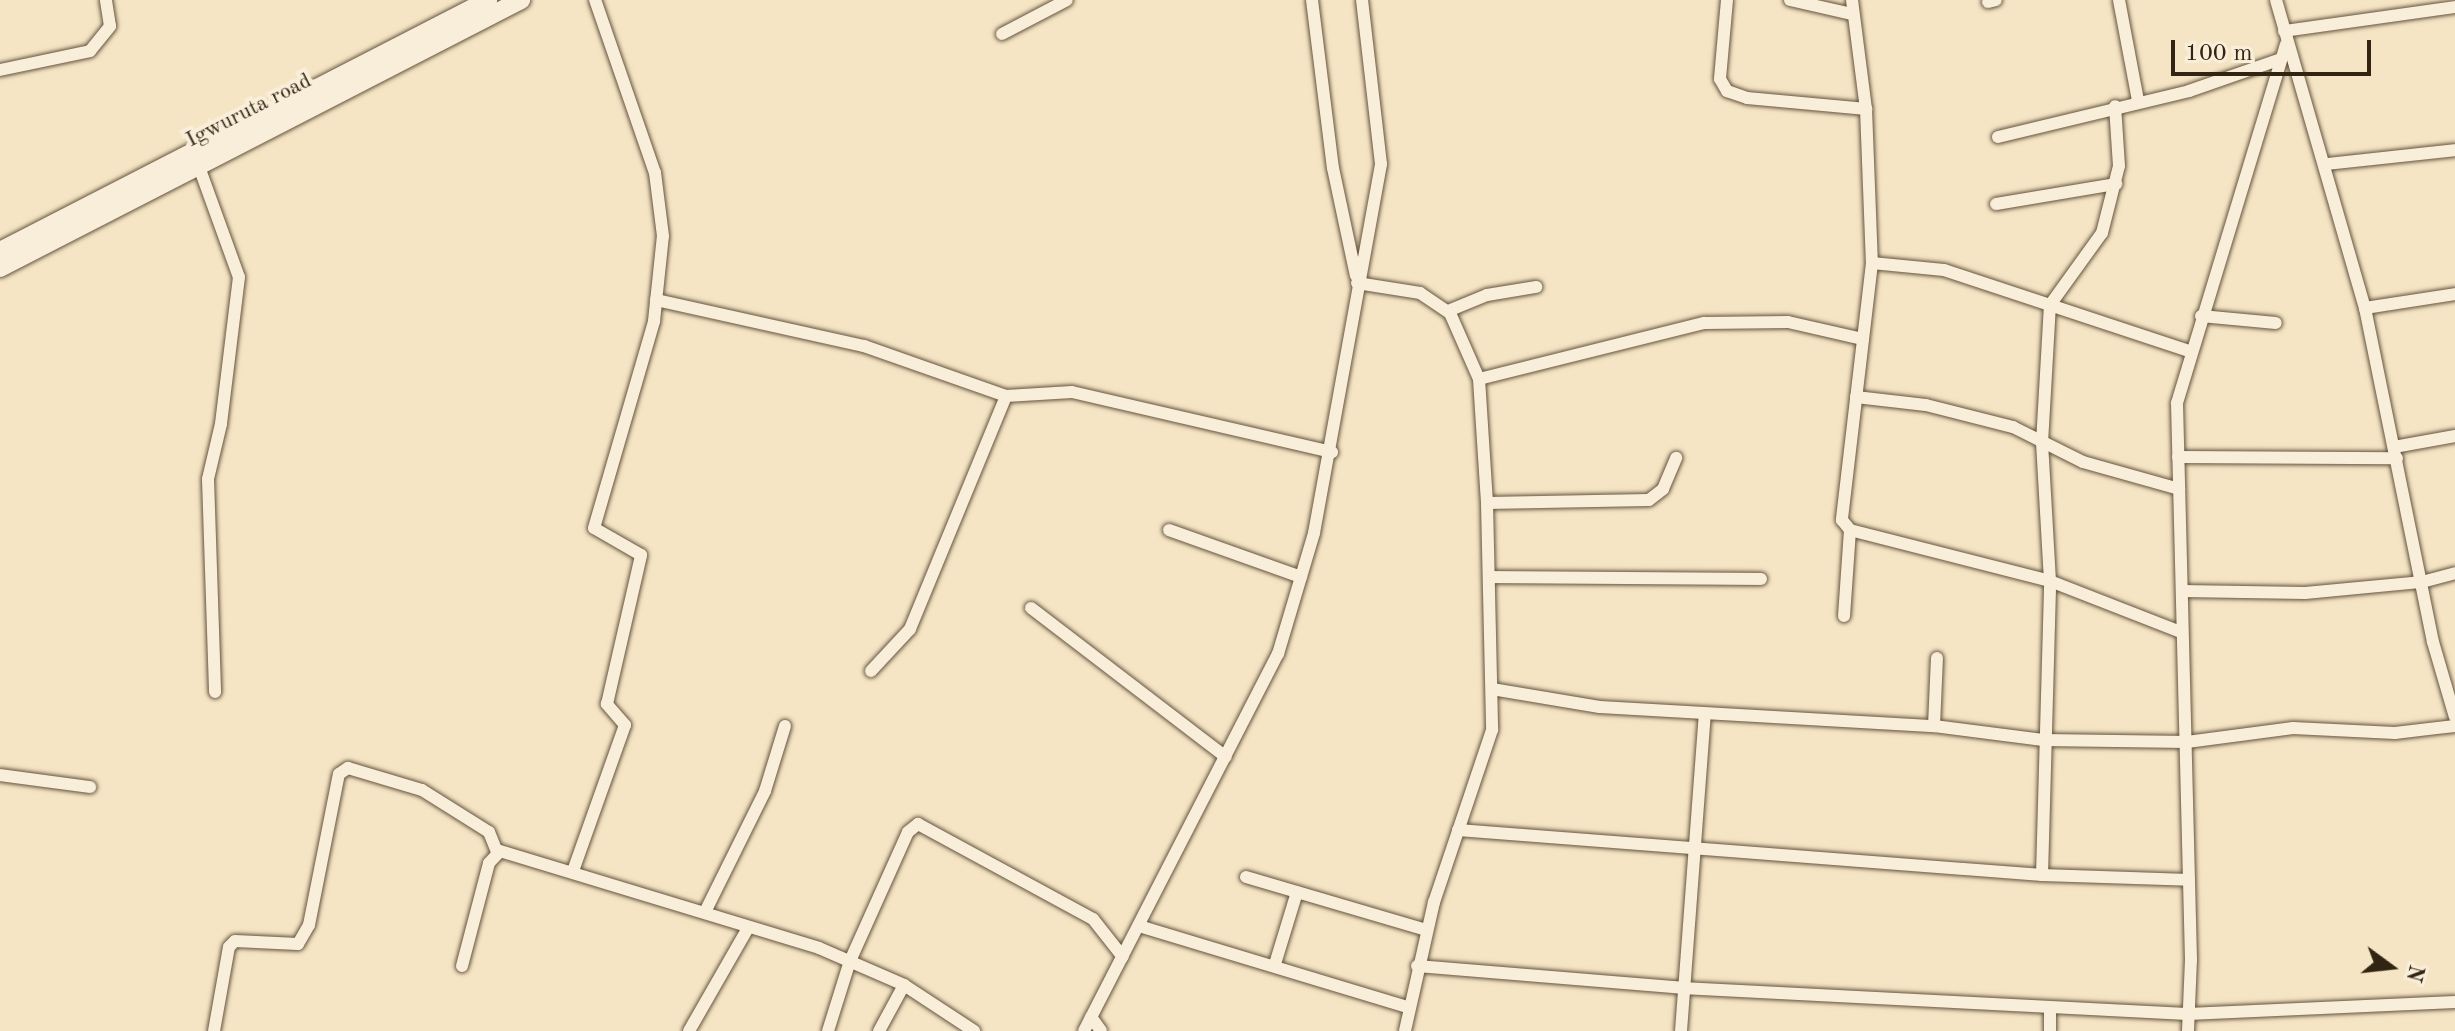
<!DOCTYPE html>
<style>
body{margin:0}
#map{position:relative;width:2455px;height:1031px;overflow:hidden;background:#f6e5c4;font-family:"Old Standard TT",serif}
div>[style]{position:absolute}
.roads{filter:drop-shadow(0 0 2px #63543f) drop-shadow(0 0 2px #63543f)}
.minor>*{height:12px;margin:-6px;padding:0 6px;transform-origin:6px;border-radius:6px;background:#f9eed9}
.secondary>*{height:18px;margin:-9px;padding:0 9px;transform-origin:9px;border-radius:9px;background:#f9eed9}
span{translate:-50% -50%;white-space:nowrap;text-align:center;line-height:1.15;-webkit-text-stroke:8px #f9eed9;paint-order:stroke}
.street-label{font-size:22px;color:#322413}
.north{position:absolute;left:2351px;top:927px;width:80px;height:80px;-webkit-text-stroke:6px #f9eed9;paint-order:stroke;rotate:105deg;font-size:22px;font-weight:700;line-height:32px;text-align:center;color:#322413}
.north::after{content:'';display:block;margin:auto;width:28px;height:36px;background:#322413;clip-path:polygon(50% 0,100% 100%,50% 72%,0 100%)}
.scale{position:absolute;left:2171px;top:40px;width:200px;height:36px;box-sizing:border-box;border:4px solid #322413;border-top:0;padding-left:10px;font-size:24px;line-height:28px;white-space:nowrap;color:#322413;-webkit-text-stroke:6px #f9eed9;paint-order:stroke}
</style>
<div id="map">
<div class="roads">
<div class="minor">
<i style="left:1312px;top:0;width:169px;rotate:82.9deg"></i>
<i style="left:1333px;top:168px;width:110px;rotate:78deg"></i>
<i style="left:1727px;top:0;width:79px;rotate:95.1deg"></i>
<i style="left:1720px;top:79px;width:14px;rotate:60deg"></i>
<i style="left:1727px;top:91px;width:21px;rotate:19deg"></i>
<i style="left:1747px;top:98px;width:120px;rotate:5.3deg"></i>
<i style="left:1790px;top:0;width:64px;rotate:12.7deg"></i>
<i style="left:1852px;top:0;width:110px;rotate:82.7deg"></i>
<i style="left:1866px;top:109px;width:154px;rotate:87.8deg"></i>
<i style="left:1872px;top:263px;width:259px;rotate:96.7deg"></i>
<i style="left:1842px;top:520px;width:13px;rotate:51deg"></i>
<i style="left:1850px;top:530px;width:206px;rotate:14.3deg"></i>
<i style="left:2050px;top:581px;width:141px;rotate:21.3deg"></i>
<i style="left:2119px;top:0;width:103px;rotate:79.3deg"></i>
<i style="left:2276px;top:0;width:321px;rotate:73.9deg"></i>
<i style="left:2365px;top:308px;width:341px;rotate:78.5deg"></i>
<i style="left:2433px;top:642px;width:78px;rotate:73.7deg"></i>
<i style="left:1988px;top:2px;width:8px;rotate:-14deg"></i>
<i style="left:2284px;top:31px;width:173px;rotate:-8deg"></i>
<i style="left:1002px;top:34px;width:73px;rotate:-27.6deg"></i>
<i style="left:0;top:70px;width:92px;rotate:-11.9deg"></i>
<i style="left:90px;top:51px;width:32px;rotate:-51deg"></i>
<i style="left:110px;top:26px;width:26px;rotate:-99deg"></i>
<i style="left:1998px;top:137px;width:196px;rotate:-13.5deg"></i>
<i style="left:2189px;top:91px;width:94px;rotate:-19.2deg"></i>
<i style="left:198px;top:164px;width:120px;rotate:70.1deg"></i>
<i style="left:239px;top:277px;width:148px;rotate:97deg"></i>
<i style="left:221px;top:424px;width:57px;rotate:103.3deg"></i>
<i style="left:208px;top:479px;width:213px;rotate:88.1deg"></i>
<i style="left:2327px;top:164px;width:129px;rotate:-6.2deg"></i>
<i style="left:1996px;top:204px;width:122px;rotate:-9.5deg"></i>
<i style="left:1872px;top:263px;width:72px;rotate:5.6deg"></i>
<i style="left:1944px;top:270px;width:258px;rotate:18.3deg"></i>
<i style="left:1357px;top:283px;width:64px;rotate:9deg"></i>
<i style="left:1420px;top:293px;width:36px;rotate:34deg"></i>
<i style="left:1450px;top:313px;width:72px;rotate:66.3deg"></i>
<i style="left:1479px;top:379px;width:124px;rotate:86.3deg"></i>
<i style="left:1487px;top:503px;width:227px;rotate:88.7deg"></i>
<i style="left:1492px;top:730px;width:182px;rotate:108.6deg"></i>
<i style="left:1434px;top:902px;width:132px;rotate:102.7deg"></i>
<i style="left:656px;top:300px;width:213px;rotate:12.5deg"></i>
<i style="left:864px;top:346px;width:151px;rotate:19.4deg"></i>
<i style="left:2365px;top:308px;width:91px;rotate:-8.8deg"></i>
<i style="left:1448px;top:311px;width:42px;rotate:-22.3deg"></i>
<i style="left:1487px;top:295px;width:50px;rotate:-9.3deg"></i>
<i style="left:2201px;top:316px;width:75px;rotate:5.3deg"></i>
<i style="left:1479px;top:379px;width:232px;rotate:-14deg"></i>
<i style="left:1704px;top:323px;width:84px;rotate:-0.7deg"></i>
<i style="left:1788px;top:322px;width:77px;rotate:12.8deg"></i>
<i style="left:1856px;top:397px;width:70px;rotate:6.5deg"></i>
<i style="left:1926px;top:405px;width:90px;rotate:14.2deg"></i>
<i style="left:2013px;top:427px;width:78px;rotate:26.6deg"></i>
<i style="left:2083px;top:462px;width:100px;rotate:15.7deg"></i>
<i style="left:2394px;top:447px;width:62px;rotate:-10.2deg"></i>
<i style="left:2178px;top:457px;width:219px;rotate:0.3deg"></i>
<i style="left:1487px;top:503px;width:162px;rotate:-1.1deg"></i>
<i style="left:1649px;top:500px;width:18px;rotate:-38deg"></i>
<i style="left:1663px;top:489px;width:34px;rotate:-67deg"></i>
<i style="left:1169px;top:530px;width:140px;rotate:19.6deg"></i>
<i style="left:1490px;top:577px;width:271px;rotate:0.4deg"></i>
<i style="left:2182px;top:591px;width:123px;rotate:0.9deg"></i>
<i style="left:2305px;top:593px;width:118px;rotate:-5.4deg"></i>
<i style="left:2422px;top:582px;width:34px;rotate:-15deg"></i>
<i style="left:1031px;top:608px;width:245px;rotate:37.4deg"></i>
<i style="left:1844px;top:616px;width:86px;rotate:-86deg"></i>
<i style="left:871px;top:671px;width:57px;rotate:-47.1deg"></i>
<i style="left:910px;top:629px;width:252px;rotate:-67.6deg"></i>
<i style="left:1006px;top:396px;width:66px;rotate:-3.5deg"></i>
<i style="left:1072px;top:392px;width:267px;rotate:13deg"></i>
<i style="left:1492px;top:689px;width:109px;rotate:9.5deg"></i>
<i style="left:1600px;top:707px;width:335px;rotate:3.3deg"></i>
<i style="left:1934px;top:726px;width:110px;rotate:7.3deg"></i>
<i style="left:2043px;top:740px;width:144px;rotate:0.8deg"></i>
<i style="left:2187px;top:742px;width:107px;rotate:-7.5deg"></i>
<i style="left:2293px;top:728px;width:102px;rotate:2.8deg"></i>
<i style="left:2395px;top:733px;width:60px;rotate:-6.7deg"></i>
<i style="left:1934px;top:726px;width:68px;rotate:-87.5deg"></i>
<i style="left:0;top:775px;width:91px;rotate:7.6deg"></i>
<i style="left:1458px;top:830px;width:586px;rotate:4.41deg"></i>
<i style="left:2042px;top:875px;width:147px;rotate:1.9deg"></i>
<i style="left:573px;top:871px;width:155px;rotate:-70.4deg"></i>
<i style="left:625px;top:725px;width:28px;rotate:-131deg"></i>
<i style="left:607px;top:704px;width:153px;rotate:-77.1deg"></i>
<i style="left:641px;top:555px;width:54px;rotate:-150.1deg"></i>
<i style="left:594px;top:528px;width:216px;rotate:-73.8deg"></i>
<i style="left:654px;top:321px;width:85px;rotate:-84deg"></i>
<i style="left:663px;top:236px;width:64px;rotate:-97.2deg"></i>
<i style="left:655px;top:173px;width:183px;rotate:-109.1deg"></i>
<i style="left:2042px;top:875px;width:294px;rotate:-88.4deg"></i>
<i style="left:2050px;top:581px;width:138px;rotate:-93.3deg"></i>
<i style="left:2042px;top:443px;width:138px;rotate:-86.7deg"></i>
<i style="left:2050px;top:305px;width:89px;rotate:-54.2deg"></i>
<i style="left:2102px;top:233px;width:69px;rotate:-75.8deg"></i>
<i style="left:2119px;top:166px;width:60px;rotate:-93.8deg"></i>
<i style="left:1246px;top:877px;width:188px;rotate:16.4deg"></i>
<i style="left:705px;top:912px;width:135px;rotate:-63.6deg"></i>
<i style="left:765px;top:791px;width:68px;rotate:-72.9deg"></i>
<i style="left:1139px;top:926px;width:281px;rotate:16.8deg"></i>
<i style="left:1275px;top:964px;width:75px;rotate:-73deg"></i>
<i style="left:462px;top:966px;width:106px;rotate:-75.3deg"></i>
<i style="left:489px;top:863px;width:16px;rotate:-47deg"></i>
<i style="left:500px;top:851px;width:333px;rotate:16.9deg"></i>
<i style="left:819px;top:948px;width:93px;rotate:23.5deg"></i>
<i style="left:904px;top:985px;width:84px;rotate:33.3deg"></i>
<i style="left:1417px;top:966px;width:266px;rotate:4.7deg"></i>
<i style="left:1682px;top:988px;width:507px;rotate:2.94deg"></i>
<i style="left:2188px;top:1014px;width:267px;rotate:-2.6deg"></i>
<i style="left:1091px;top:1017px;width:17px;rotate:54deg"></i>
<i style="left:214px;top:1031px;width:85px;rotate:-79.9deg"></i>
<i style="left:229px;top:947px;width:8px;rotate:-45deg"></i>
<i style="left:235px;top:941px;width:63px;rotate:2.7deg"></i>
<i style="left:298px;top:944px;width:22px;rotate:-60deg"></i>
<i style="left:309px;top:925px;width:154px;rotate:-78.8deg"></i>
<i style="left:339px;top:774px;width:11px;rotate:-34deg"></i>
<i style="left:348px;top:768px;width:77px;rotate:16.6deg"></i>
<i style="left:422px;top:790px;width:79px;rotate:32.1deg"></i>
<i style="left:489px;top:832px;width:22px;rotate:68deg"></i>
<i style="left:689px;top:1031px;width:119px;rotate:-60.2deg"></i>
<i style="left:828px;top:1031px;width:73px;rotate:-72.6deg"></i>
<i style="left:850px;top:961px;width:141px;rotate:-65.8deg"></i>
<i style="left:908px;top:832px;width:13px;rotate:-39deg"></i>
<i style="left:918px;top:824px;width:199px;rotate:28.5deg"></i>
<i style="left:1093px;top:919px;width:48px;rotate:51.7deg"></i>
<i style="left:879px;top:1031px;width:52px;rotate:-61.5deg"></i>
<i style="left:1084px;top:1031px;width:424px;rotate:-62.8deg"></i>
<i style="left:1278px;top:654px;width:126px;rotate:-73.4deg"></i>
<i style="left:1314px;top:533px;width:375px;rotate:-79.7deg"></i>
<i style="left:1381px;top:164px;width:165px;rotate:-96.6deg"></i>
<i style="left:1681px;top:1031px;width:317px;rotate:-85.7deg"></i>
<i style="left:2050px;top:1031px;width:22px;rotate:-90deg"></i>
<i style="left:2188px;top:1031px;width:71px;rotate:-87.6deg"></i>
<i style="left:2191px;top:960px;width:557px;rotate:-91.44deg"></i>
<i style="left:2177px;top:403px;width:375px;rotate:-73.1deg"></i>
</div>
<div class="secondary">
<i style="left:0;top:251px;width:549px;rotate:-27.22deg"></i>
<i style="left:0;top:268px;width:586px;rotate:-27.22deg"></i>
</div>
</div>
<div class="street-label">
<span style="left:249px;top:111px;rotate:-27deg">Igwuruta road</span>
</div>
<div class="north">N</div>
<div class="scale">100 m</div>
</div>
